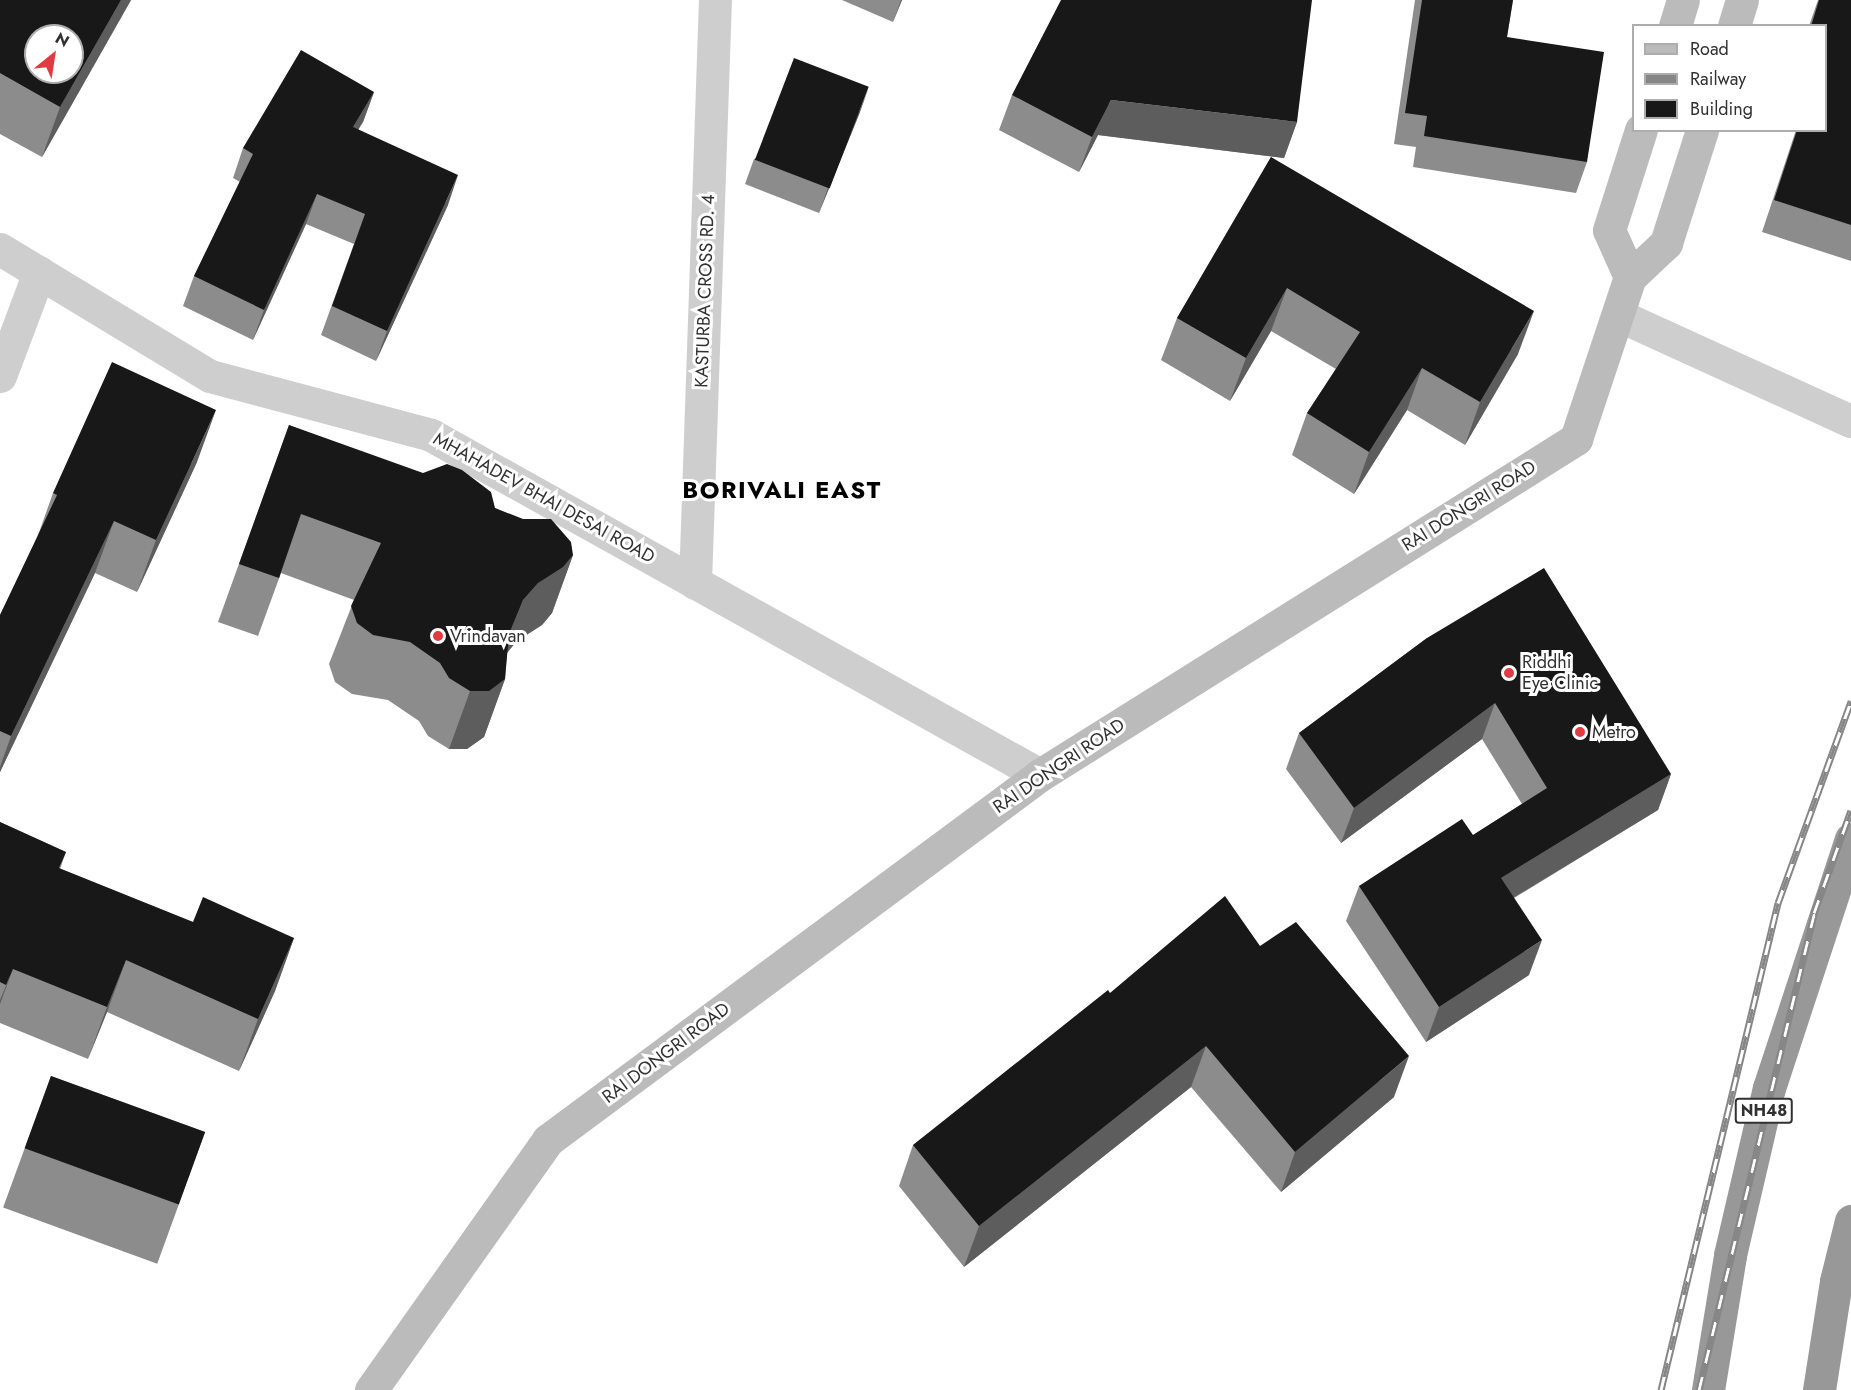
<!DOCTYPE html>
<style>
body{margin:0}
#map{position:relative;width:1851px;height:1390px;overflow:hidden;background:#fff;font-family:Jost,sans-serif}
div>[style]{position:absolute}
.street>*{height:33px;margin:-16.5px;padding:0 16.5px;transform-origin:16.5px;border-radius:16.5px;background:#cecece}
.secondary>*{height:33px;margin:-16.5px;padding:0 16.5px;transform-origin:16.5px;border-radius:16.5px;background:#bbb}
.highway>*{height:33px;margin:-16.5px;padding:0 16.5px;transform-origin:16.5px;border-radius:16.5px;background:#989898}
.rail>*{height:7px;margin-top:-3.5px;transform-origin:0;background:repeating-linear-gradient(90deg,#fff 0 14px,#868686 0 28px);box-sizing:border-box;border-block:2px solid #868686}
.wall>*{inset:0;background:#8c8c8c;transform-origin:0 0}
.shaded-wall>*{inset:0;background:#5d5d5d}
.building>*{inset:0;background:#181818;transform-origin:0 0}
.dots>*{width:16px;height:16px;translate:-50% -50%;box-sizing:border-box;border:3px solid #fff;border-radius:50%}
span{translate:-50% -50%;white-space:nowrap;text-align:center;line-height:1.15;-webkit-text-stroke:6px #fff;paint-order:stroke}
.shield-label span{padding:2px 4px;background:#fff;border:2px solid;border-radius:4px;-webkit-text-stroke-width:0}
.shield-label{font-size:16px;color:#313131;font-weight:700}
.street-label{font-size:18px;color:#313131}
.poi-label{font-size:18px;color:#313131}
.left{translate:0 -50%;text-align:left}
.district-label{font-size:24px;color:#000;font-weight:700;letter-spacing:1.5px}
.legend{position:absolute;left:1632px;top:24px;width:195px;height:108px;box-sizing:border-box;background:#fff;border:2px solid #adadad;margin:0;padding:8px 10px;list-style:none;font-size:18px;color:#313131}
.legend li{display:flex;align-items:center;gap:12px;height:30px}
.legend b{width:30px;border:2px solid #adadad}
.north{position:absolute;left:24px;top:24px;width:60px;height:60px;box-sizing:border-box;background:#fff;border:2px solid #adadad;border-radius:50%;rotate:30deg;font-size:16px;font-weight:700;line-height:24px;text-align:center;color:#313131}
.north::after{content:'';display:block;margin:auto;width:21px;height:27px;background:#e13a41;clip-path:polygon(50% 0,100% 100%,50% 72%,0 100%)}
</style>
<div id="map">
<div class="street">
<i style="left:0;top:249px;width:245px;rotate:31.2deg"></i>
<i style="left:210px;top:376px;width:229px;rotate:14.9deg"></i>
<i style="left:431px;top:435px;width:697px;rotate:29.17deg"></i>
<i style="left:1618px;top:315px;width:256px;rotate:24.5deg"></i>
<i style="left:0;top:376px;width:111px;rotate:-69.4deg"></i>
<i style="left:695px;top:583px;width:583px;rotate:-88.04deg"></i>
</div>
<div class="secondary">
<i style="left:1675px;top:26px;width:27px;rotate:-73deg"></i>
<i style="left:1734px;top:26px;width:27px;rotate:-73deg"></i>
<i style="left:1630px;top:277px;width:50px;rotate:-43.4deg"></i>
<i style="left:1666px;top:243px;width:119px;rotate:-72.3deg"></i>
<i style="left:371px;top:1390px;width:306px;rotate:-54.7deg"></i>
<i style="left:548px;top:1140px;width:613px;rotate:-36.57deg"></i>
<i style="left:1040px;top:775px;width:633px;rotate:-32.08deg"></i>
<i style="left:1576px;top:439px;width:171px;rotate:-71.6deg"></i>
<i style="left:1630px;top:277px;width:51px;rotate:-114.1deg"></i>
<i style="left:1609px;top:230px;width:105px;rotate:-72.3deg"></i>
</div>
<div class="highway">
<i style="left:1708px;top:1390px;width:137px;rotate:-80.7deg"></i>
<i style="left:1730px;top:1255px;width:171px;rotate:-76.9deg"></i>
<i style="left:1769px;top:1088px;width:262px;rotate:-71.8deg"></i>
<i style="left:1819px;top:1390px;width:110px;rotate:-81.1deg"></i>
<i style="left:1836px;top:1281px;width:62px;rotate:-76deg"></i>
</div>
<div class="rail">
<i style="left:1661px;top:1390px;width:501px;rotate:-76.49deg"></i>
<i style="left:1778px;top:903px;width:215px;rotate:-70.1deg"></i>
<i style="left:1699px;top:1390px;width:491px;rotate:-76.4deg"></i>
<i style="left:1814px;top:913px;width:109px;rotate:-70.2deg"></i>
</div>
<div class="wall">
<i style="clip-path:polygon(0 0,131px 0,42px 157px,0 134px)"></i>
<i style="clip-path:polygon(842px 0,902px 0,893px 22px)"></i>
<i style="clip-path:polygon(1415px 0,1513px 0,1507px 37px,1587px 162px,1576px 193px,1413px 167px,1416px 147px,1394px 144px)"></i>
<i style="clip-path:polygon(1818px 0,1851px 0,1851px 261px,1762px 232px,1796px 130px,1826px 130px,1826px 26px,1809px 26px)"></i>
<i style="clip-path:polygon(374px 92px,363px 122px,358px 129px,448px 205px,376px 361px,321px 335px,354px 244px,306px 224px,253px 340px,183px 306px,194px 276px,240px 182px,233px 178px,243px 148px)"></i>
<i style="clip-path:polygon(1012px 95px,1297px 122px,1284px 158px,1098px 135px,1079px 172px,999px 130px)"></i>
<i style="clip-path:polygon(860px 112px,819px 213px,745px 184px,754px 159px)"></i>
<i style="clip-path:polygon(1271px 157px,1518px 354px,1465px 445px,1407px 410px,1354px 494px,1292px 455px,1307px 413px,1336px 369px,1271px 331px,1230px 401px,1161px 360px,1177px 318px)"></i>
<i style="clip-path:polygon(289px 425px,495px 508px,573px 555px,552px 613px,542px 625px,517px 641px,507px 652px,505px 679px,484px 737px,467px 749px,449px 749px,428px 736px,419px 721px,388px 700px,352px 694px,335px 682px,329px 664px,354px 600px,281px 573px,258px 636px,218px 622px)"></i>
<i style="clip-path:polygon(197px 462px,137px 592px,95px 573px,0 772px,0 615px,36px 541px,53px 493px)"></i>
<i style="clip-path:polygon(1427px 638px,1671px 774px,1658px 810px,1514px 898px,1529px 975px,1426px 1042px,1346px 921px,1359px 886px,1473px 835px,1522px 804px,1482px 739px,1341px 843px,1286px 769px,1299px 733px)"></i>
<i style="clip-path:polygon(0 822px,66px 852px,60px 869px,193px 922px,294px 938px,275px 991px,239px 1071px,107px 1012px,88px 1059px,0 1023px)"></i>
<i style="clip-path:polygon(1260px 946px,1394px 1097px,1281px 1192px,1191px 1087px,964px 1267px,899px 1186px,913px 1145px,1110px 993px)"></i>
<i style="left:51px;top:1076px;width:164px;height:140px;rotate:20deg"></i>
</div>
<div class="shaded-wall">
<i style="clip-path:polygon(121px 0,131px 0,42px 157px,60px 107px)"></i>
<i style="clip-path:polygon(901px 0,902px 0,893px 22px)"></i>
<i style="clip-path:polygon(869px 87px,860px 112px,819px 213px,828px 188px)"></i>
<i style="clip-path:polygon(374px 92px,363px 122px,342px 156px,353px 127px)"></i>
<i style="clip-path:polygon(1111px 100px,1297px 122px,1284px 158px,1098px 135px,1079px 172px,1092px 137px)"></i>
<i style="clip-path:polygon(458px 175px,448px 205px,376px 361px,387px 331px)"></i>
<i style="clip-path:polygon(317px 194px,306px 224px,253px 340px,264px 310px)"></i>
<i style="clip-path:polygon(1287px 288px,1271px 331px,1230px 401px,1246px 358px)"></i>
<i style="clip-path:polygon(1534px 311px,1518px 354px,1465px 445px,1480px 402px)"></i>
<i style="clip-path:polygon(1422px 368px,1407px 410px,1354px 494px,1369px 452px)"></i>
<i style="clip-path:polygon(216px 410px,197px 462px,137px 592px,156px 540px)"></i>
<i style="clip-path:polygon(114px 521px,95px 573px,0 772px,0 767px,11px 736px)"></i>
<i style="clip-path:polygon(573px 555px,552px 613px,542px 625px,517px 641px,502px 659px,505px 679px,484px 737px,467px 749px,449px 749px,470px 691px,509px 634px,523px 600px,538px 583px)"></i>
<i style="clip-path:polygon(1495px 703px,1482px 739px,1341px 843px,1354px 808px)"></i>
<i style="clip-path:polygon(1671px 774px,1658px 810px,1488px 913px,1501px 878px)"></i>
<i style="clip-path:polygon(294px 938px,275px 991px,239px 1071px,258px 1019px)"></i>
<i style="clip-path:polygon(1542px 940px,1529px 975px,1426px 1042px,1439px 1007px)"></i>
<i style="clip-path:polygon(126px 960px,107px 1012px,88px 1059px,107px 1007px)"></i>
<i style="clip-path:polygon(13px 969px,0 1004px,0 1000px)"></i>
<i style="clip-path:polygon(1206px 1046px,1191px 1087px,964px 1267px,979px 1226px)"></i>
<i style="clip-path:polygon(1409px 1056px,1394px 1097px,1281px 1192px,1295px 1152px)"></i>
</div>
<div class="building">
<i style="clip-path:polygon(evenodd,0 0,121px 0,60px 107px,0 73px,0 0,36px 36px,72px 36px,72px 72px,36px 72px,36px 36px)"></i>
<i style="clip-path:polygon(1061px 0,1312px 0,1297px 122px,1111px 100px,1092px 137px,1012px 95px)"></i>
<i style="clip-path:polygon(1422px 0,1513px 0,1507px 37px,1604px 52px,1587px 162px,1424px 136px,1427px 116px,1405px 113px)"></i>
<i style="clip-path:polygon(1819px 0,1851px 0,1851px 225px,1774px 200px,1797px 130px,1826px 130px,1826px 26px,1811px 26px)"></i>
<i style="clip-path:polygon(301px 50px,374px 92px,353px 127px,458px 175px,387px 331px,332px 306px,365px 214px,317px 194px,264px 310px,194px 276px,253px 154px,243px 148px)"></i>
<i style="left:794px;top:58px;width:80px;height:109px;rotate:21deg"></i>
<i style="clip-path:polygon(1271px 157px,1534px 311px,1480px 402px,1422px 368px,1369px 452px,1307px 413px,1360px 332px,1287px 288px,1246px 358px,1177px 318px)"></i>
<i style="clip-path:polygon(112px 362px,216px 410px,156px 540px,114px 521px,11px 736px,0 731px,0 615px,57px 495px,53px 493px)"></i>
<i style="clip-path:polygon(289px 425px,423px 473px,447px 464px,462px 470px,491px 492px,495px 508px,523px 519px,551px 519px,571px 542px,573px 555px,563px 567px,538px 583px,523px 600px,509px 634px,505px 679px,489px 691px,470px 691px,449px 678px,440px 663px,410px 642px,373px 635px,357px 623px,351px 606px,381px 543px,301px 514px,279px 578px,239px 564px)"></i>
<i style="clip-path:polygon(1544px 568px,1671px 774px,1501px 878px,1542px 940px,1439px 1007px,1359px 886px,1462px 819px,1473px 835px,1547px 788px,1495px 703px,1354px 808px,1299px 733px,1427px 638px)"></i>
<i style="clip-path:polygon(0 822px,66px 852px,59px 868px,193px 922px,203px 897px,294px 938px,258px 1019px,126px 960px,107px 1007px,13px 969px,6px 985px,0 982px)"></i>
<i style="clip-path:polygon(1225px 896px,1260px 946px,1296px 922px,1409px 1056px,1295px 1152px,1206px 1046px,979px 1226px,913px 1145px,1108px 990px,1110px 993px)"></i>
<i style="left:51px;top:1076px;width:164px;height:77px;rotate:20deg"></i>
</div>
<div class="dots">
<i style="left:438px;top:636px;background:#e13a41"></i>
<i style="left:1509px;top:673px;background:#e13a41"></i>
<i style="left:1580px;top:732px;background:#e13a41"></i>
</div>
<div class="shield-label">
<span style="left:1764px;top:1111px">NH48</span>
</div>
<div class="street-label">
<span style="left:705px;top:291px;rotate:-88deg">KASTURBA CROSS RD. 4</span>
<span style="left:544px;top:498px;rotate:29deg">MHAHADEV BHAI DESAI ROAD</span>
<span style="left:1469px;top:506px;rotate:-32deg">RAI DONGRI ROAD</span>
<span style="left:1059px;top:766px;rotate:-34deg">RAI DONGRI ROAD</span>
<span style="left:666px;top:1053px;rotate:-37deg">RAI DONGRI ROAD</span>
</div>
<div class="poi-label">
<span class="left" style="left:450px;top:636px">Vrindavan</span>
<span class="left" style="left:1522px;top:673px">Riddhi<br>Eye Clinic</span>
<span class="left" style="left:1592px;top:732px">Metro</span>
</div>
<div class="district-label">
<span style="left:782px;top:490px">BORIVALI EAST</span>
</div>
<ul class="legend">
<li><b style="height:8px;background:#bbb"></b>Road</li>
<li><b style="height:8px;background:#868686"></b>Railway</li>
<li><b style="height:16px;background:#181818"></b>Building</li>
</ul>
<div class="north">N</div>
</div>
